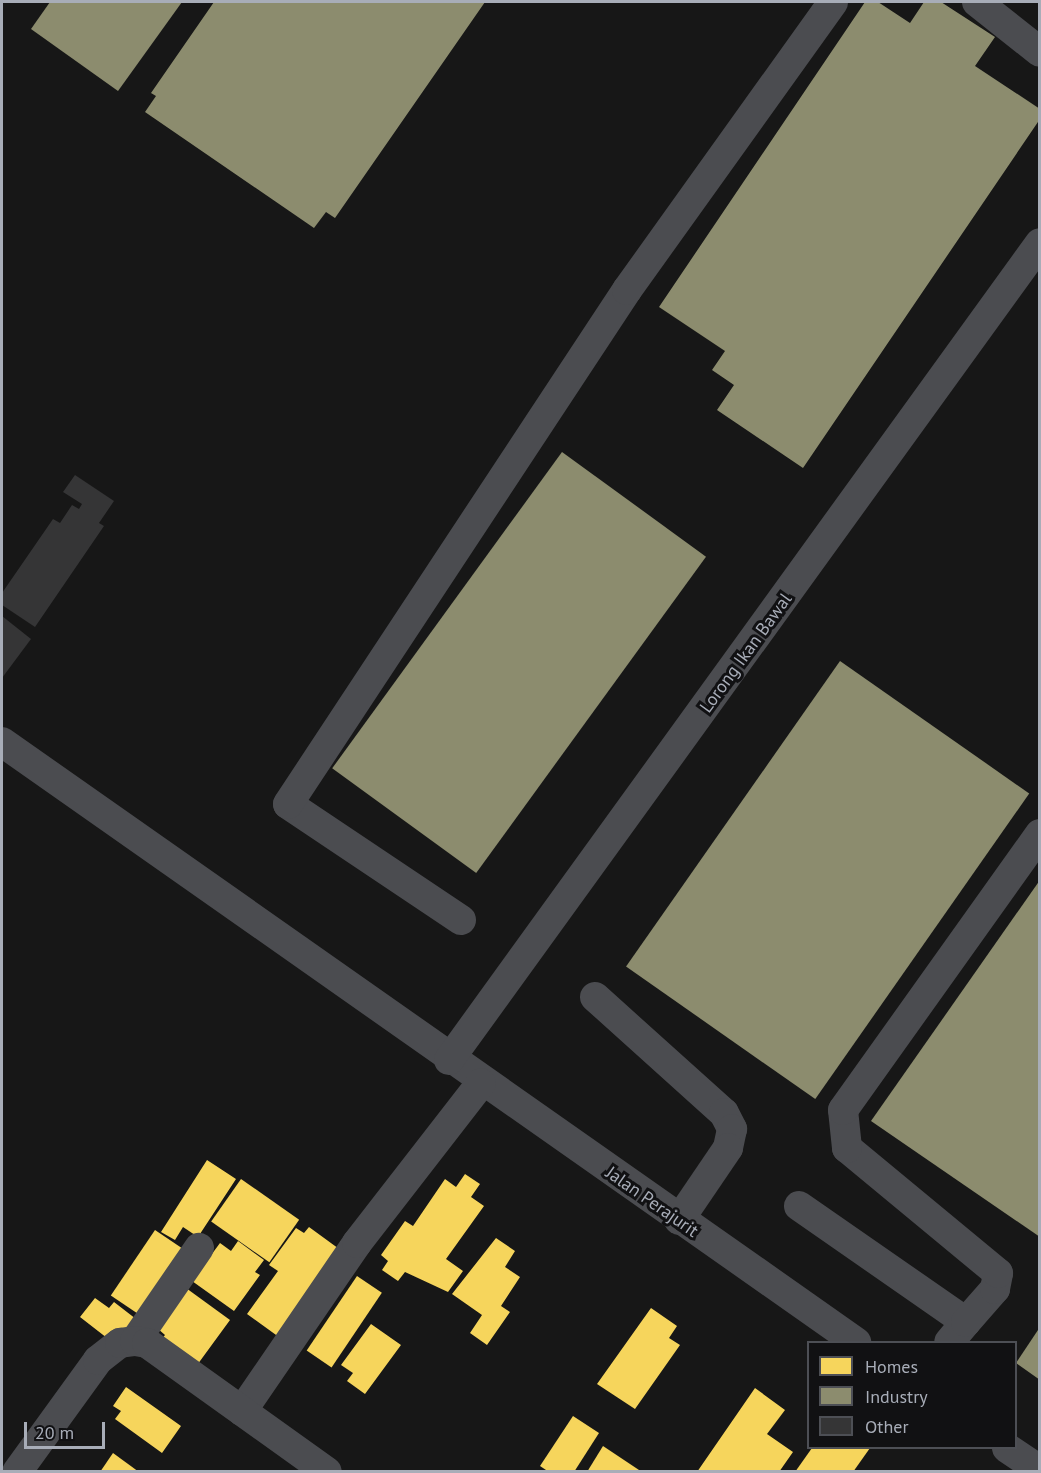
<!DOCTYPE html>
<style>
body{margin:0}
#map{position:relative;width:1041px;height:1473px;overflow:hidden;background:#171717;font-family:"PT Sans",sans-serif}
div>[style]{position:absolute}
.homes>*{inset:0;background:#f6d55c;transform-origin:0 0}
.industry>*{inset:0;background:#8c8c6e;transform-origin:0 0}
.building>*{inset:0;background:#353536}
.minor>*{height:30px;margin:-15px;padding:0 15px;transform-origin:15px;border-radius:15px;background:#4b4c50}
span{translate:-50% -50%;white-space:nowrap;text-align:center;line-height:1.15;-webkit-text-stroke:6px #111113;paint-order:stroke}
.street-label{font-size:18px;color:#a8adb8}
.frame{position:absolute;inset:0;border:3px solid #a8adb8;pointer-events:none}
.legend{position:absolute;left:807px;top:1341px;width:210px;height:108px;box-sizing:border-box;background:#111113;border:2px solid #4d4f55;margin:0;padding:8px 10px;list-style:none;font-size:18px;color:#a8adb8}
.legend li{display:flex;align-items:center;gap:12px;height:30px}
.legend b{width:30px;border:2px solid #4d4f55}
.scale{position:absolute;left:24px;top:1422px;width:81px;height:27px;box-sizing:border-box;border:3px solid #a8adb8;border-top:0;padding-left:8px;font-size:18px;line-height:21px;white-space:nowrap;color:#a8adb8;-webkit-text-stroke:4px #111113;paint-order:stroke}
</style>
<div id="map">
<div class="homes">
<i style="clip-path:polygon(207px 1160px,236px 1179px,198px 1237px,183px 1227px,175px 1240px,161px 1232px)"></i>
<i style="clip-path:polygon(465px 1174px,480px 1184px,471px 1197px,484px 1206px,446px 1259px,463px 1271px,448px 1292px,405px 1272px,398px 1281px,382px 1270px,388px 1261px,381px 1255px,405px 1221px,413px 1226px,445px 1179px,456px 1187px)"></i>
<i style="left:241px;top:1179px;width:71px;height:52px;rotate:35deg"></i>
<i style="clip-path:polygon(309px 1227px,346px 1254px,283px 1340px,247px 1314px,278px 1271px,269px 1265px,296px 1228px,304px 1233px)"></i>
<i style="left:155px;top:1230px;width:34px;height:79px;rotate:34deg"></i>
<i style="clip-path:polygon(496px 1238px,515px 1251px,505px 1267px,520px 1277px,501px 1306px,510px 1312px,487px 1345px,470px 1333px,482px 1315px,452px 1294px)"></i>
<i style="clip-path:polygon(238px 1241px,264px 1260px,255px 1272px,260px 1275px,234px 1311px,192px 1281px,220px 1243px,231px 1251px)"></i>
<i style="left:357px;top:1276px;width:30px;height:90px;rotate:34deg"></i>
<i style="clip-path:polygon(186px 1288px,230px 1320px,192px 1372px,156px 1346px,165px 1335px,157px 1328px)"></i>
<i style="clip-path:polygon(95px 1298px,109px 1308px,114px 1302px,136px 1319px,116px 1345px,80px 1317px)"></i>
<i style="clip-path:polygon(651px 1308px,677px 1326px,669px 1338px,680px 1345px,635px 1409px,597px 1384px)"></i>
<i style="clip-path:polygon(371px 1324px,401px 1345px,365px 1394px,347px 1381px,353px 1373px,341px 1365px)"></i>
<i style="clip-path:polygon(126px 1387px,181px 1426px,162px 1453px,115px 1419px,121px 1411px,113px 1406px)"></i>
<i style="clip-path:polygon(755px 1388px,785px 1410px,767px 1434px,793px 1452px,779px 1472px,697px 1472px)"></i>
<i style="clip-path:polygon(573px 1416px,599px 1433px,574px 1472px,549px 1472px,540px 1466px)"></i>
<i style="clip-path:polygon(603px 1446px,642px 1472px,587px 1472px)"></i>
<i style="clip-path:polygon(812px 1448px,870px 1448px,853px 1472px,795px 1472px)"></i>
<i style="clip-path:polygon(113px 1453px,139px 1472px,100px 1472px)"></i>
</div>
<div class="industry">
<i style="clip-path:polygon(50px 2px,182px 2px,118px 91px,31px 29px)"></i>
<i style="clip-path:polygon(214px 2px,485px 2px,335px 218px,326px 212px,314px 228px,145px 112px,156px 96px,151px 93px)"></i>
<i style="clip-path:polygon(865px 2px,878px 2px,910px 23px,924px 2px,941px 2px,995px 37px,975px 66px,1040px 109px,1040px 119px,803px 468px,717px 410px,734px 385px,712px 370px,725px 351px,659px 307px)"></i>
<i style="left:562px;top:452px;width:178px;height:391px;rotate:36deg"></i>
<i style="left:840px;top:661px;width:231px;height:373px;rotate:35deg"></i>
<i style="clip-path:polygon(1040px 880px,1040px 1237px,871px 1121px)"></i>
<i style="clip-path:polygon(1040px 1327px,1040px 1380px,1016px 1363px)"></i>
</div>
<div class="building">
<i style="clip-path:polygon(75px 475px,114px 501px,99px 523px,104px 526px,35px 627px,2px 605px,2px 593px,53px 519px,60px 523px,72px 505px,79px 509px,82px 504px,63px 492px)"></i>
<i style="clip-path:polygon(2px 616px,31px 639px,2px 678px)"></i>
</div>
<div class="minor">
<i style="left:977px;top:2px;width:80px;rotate:38.4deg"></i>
<i style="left:2px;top:742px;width:1044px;rotate:35.09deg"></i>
<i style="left:461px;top:920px;width:208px;rotate:-146.2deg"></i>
<i style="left:288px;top:804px;width:616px;rotate:-56.59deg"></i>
<i style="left:627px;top:290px;width:354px;rotate:-54.4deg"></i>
<i style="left:595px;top:997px;width:173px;rotate:42deg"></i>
<i style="left:724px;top:1113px;width:18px;rotate:63deg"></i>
<i style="left:732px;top:1129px;width:19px;rotate:102deg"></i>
<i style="left:728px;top:1148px;width:87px;rotate:124.2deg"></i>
<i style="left:449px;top:1060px;width:1008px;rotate:-54.12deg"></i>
<i style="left:799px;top:1206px;width:203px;rotate:34.8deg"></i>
<i style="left:966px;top:1322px;width:26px;rotate:130deg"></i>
<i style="left:966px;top:1322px;width:44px;rotate:-48.7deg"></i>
<i style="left:995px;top:1289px;width:16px;rotate:-79deg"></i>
<i style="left:998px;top:1273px;width:196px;rotate:-140.4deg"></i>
<i style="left:847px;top:1148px;width:38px;rotate:-96deg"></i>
<i style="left:843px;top:1110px;width:339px;rotate:-54.5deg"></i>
<i style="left:135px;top:1341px;width:113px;rotate:-55.5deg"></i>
<i style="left:242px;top:1411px;width:204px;rotate:-55.6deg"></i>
<i style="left:357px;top:1243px;width:202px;rotate:-52.2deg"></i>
<i style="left:1007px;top:1448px;width:40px;rotate:34deg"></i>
<i style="left:17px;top:1472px;width:138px;rotate:-54.1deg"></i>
<i style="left:98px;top:1360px;width:28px;rotate:-38deg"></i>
<i style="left:120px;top:1343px;width:15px;rotate:-8deg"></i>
<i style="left:135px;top:1341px;width:12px;rotate:9deg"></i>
<i style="left:147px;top:1343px;width:221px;rotate:35.6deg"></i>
</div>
<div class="street-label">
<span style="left:746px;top:653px;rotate:-54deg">Lorong Ikan Bawal</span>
<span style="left:652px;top:1202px;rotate:35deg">Jalan Perajurit</span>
</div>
<div class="frame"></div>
<ul class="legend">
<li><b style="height:16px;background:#f6d55c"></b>Homes</li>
<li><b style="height:16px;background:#8c8c6e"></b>Industry</li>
<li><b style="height:16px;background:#353536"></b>Other</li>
</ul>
<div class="scale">20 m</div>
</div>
